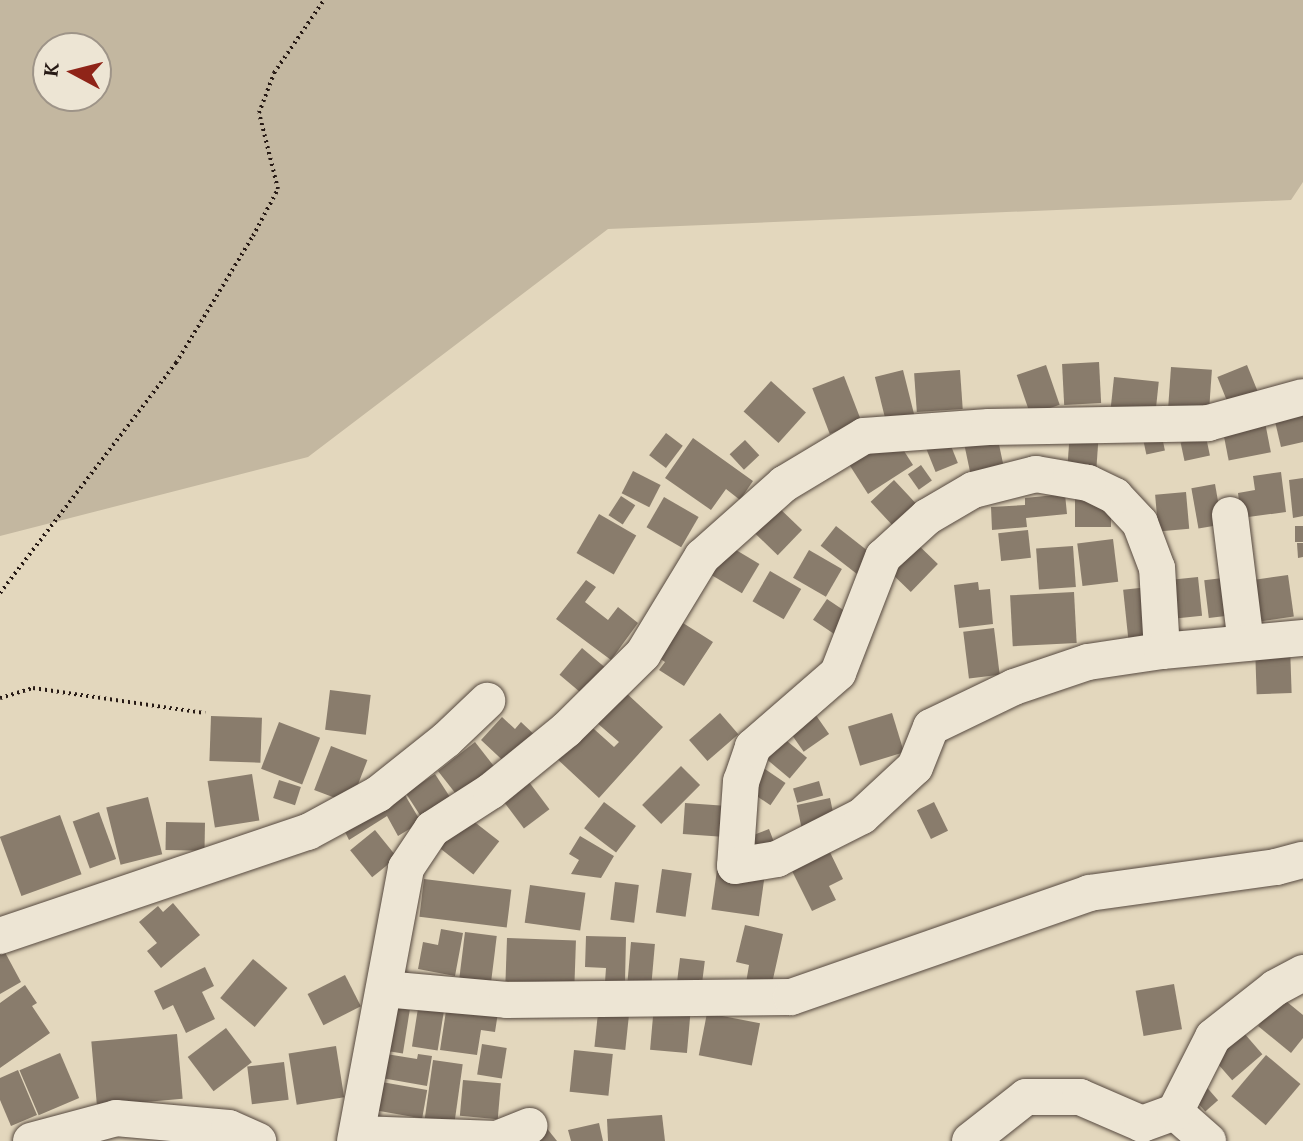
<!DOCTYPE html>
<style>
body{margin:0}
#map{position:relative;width:1303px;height:1141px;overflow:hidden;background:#e3d7bd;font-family:"Gentium Book Plus",serif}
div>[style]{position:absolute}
.green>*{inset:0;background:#c3b7a0}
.building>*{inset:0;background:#897c6c;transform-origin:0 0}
.path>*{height:4px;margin-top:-2px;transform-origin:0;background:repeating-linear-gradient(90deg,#271a15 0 2px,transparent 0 6px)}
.roads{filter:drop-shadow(0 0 2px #56493f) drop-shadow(0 0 2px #56493f)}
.minor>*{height:36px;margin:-18px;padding:0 18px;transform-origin:18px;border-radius:18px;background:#ede5d4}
span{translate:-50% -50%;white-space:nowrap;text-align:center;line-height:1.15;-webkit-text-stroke:6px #ede5d4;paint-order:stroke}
.north{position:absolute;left:32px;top:32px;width:80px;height:80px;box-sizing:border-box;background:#ede5d4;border:2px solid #9e9488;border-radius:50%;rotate:277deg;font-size:22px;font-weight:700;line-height:32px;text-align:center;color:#271a15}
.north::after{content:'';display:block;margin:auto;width:28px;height:36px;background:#8f2418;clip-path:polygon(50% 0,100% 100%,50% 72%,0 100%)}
</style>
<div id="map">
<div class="green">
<i style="clip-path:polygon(evenodd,0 0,1303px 0,1303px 182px,1291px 200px,608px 229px,308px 457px,0 536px,0 0,48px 48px,96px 48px,96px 96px,48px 96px,48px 48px)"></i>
</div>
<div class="building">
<i style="left:1099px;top:362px;width:41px;height:37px;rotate:87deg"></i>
<i style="left:1046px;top:365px;width:42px;height:31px;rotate:71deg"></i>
<i style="left:1247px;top:365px;width:38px;height:32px;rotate:68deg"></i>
<i style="left:1171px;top:367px;width:41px;height:47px;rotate:4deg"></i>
<i style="left:903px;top:370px;width:50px;height:29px;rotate:76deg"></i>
<i style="left:960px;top:370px;width:39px;height:46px;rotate:86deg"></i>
<i style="left:844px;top:376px;width:49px;height:34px;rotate:69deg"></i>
<i style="left:1114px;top:377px;width:45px;height:30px;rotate:6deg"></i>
<i style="left:771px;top:381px;width:47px;height:41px;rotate:42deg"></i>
<i style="clip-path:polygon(1303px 406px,1303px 442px,1281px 447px,1273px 413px)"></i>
<i style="left:1264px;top:417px;width:36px;height:43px;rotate:79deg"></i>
<i style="left:1070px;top:430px;width:29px;height:38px;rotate:4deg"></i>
<i style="left:1161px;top:432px;width:19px;height:19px;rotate:78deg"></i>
<i style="left:666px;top:433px;width:21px;height:28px;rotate:37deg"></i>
<i style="left:997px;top:435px;width:38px;height:34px;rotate:78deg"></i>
<i style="left:947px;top:436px;width:29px;height:24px;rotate:68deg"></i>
<i style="left:1206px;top:437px;width:19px;height:26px;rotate:78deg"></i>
<i style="clip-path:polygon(693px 438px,753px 481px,740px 500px,726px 489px,711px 510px,665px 478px)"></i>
<i style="left:745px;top:440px;width:21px;height:21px;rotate:47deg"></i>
<i style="clip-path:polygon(897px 440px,913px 465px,868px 494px,845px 458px)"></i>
<i style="left:921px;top:465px;width:19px;height:16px;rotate:55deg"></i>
<i style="left:633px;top:471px;width:31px;height:25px;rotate:27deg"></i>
<i style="clip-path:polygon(1281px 472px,1286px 512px,1241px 518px,1238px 493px,1255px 490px,1253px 476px)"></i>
<i style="clip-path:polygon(1303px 478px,1303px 516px,1293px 518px,1289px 480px)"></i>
<i style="left:894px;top:480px;width:35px;height:32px;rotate:47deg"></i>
<i style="left:1215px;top:484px;width:41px;height:24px;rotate:80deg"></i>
<i style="left:1186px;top:492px;width:37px;height:31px;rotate:85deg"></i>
<i style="clip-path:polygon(1065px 494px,1067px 514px,1026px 518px,1027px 527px,992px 530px,991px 507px,1025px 505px,1025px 498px)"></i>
<i style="left:621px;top:496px;width:17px;height:23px;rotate:33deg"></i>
<i style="left:664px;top:497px;width:40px;height:35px;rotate:30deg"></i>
<i style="left:1075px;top:499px;width:36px;height:28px"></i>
<i style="left:774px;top:503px;width:39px;height:35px;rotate:44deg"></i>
<i style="left:599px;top:514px;width:43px;height:45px;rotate:30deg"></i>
<i style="left:836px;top:526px;width:51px;height:25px;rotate:38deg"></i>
<i style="left:1295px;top:526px;width:8px;height:16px"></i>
<i style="left:1028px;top:530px;width:28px;height:30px;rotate:84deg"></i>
<i style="left:912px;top:539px;width:36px;height:39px;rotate:44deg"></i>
<i style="left:1113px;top:539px;width:43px;height:36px;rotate:83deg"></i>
<i style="clip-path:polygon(1297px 543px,1303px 543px,1303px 557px,1298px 558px)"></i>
<i style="left:726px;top:544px;width:39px;height:34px;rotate:31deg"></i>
<i style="left:1073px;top:546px;width:41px;height:37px;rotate:86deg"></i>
<i style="left:809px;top:550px;width:38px;height:32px;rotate:30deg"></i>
<i style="left:770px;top:571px;width:36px;height:35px;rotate:30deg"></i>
<i style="left:1288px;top:575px;width:42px;height:37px;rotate:82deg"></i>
<i style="left:1198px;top:577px;width:39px;height:34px;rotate:84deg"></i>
<i style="left:1231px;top:577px;width:38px;height:27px;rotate:83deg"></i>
<i style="clip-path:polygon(586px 580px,596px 587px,585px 602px,608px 620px,618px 607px,638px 623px,611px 660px,556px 619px)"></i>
<i style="clip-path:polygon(978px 582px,979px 590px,990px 589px,993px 624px,959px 628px,954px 585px)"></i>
<i style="left:1149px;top:587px;width:51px;height:26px;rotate:84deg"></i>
<i style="left:1074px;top:592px;width:51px;height:64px;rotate:87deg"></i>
<i style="left:827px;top:599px;width:34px;height:25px;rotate:34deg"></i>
<i style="clip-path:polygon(683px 623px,713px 642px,684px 686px,659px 670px,665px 662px,652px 653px,675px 636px)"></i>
<i style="left:994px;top:628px;width:47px;height:31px;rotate:83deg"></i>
<i style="left:1290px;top:646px;width:47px;height:35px;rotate:88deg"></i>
<i style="left:582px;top:648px;width:33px;height:35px;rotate:40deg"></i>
<i style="left:330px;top:690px;width:41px;height:40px;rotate:7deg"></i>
<i style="clip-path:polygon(624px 691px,663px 727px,599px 798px,554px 756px,585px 721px,614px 747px,619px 742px,596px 722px)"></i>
<i style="left:813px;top:711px;width:28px;height:31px;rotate:55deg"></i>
<i style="left:720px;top:713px;width:28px;height:41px;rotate:49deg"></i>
<i style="left:892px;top:713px;width:41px;height:46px;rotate:73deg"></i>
<i style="left:211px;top:716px;width:51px;height:45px;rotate:2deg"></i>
<i style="clip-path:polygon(502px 717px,515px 729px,521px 722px,539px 739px,512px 769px,481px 740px)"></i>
<i style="left:279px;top:722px;width:44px;height:50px;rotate:21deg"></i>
<i style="left:781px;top:736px;width:34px;height:27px;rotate:40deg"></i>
<i style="left:475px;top:742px;width:34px;height:47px;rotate:52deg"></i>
<i style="left:331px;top:746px;width:39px;height:47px;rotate:21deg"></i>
<i style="left:759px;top:765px;width:32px;height:27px;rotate:34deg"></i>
<i style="left:681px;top:766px;width:27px;height:55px;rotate:45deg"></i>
<i style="left:252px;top:774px;width:47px;height:45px;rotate:81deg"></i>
<i style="left:435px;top:774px;width:31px;height:35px;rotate:57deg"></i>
<i style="left:526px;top:778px;width:39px;height:32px;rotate:53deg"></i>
<i style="left:279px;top:780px;width:23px;height:19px;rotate:18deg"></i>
<i style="left:819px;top:781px;width:15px;height:27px;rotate:74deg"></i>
<i style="clip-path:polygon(405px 795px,421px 822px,398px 836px,387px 816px,349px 840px,345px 832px)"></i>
<i style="left:148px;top:797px;width:59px;height:43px;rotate:76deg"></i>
<i style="left:830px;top:798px;width:25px;height:34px;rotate:78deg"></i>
<i style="left:604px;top:802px;width:40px;height:33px;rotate:37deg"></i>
<i style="left:934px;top:802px;width:32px;height:19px;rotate:64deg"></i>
<i style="left:685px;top:803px;width:46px;height:31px;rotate:4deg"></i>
<i style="left:99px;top:812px;width:50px;height:28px;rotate:70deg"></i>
<i style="left:463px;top:813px;width:46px;height:42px;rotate:38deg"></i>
<i style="left:60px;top:815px;width:63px;height:64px;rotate:70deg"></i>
<i style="left:166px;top:822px;width:39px;height:28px;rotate:1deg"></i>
<i style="left:769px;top:829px;width:19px;height:26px;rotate:69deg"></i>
<i style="left:375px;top:830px;width:35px;height:32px;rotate:51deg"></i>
<i style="clip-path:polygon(580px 836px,614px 856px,601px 878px,571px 874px,579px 860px,569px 854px)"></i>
<i style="clip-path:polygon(825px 842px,843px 879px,829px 886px,836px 900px,812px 911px,787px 861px)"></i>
<i style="left:662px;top:869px;width:30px;height:44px;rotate:8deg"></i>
<i style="left:717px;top:870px;width:48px;height:40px;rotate:8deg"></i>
<i style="left:424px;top:879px;width:88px;height:38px;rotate:7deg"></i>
<i style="left:615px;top:882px;width:24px;height:38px;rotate:7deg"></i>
<i style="left:530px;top:885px;width:56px;height:38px;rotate:8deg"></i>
<i style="clip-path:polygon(173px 903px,200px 935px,161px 968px,147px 951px,157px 943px,139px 922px,158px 906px,163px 912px)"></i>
<i style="clip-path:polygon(745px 925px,783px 934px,771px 988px,746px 983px,749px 965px,736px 962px)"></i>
<i style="clip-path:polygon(441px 929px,463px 933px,455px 976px,418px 969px,423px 942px,438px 945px)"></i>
<i style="left:465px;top:932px;width:32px;height:46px;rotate:7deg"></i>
<i style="clip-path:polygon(586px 936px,626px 937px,625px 982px,605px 982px,606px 968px,585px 967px)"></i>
<i style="left:507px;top:938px;width:69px;height:43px;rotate:2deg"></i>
<i style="left:631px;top:942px;width:24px;height:43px;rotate:5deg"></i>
<i style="clip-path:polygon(0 943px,21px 982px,0 994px)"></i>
<i style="left:680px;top:958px;width:25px;height:28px;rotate:7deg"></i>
<i style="left:253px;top:959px;width:45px;height:51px;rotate:40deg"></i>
<i style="clip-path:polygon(205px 967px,214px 986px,202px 992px,215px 1019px,186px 1033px,173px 1005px,163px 1010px,154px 991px)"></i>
<i style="left:345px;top:975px;width:35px;height:42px;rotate:63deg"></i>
<i style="left:1174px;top:984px;width:46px;height:39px;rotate:80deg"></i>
<i style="clip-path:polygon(25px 985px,37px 1003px,32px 1006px,50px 1033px,0 1068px,0 1003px)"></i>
<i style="clip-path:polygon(1281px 997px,1303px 1015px,1303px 1038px,1291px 1053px,1258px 1026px)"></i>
<i style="clip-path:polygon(448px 998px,499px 1006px,495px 1032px,481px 1030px,477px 1055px,440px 1050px)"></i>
<i style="left:419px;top:1002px;width:26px;height:45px;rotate:9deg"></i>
<i style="left:654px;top:1005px;width:37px;height:45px;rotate:5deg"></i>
<i style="left:391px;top:1007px;width:19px;height:44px;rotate:9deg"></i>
<i style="left:598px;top:1013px;width:31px;height:34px;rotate:6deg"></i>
<i style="left:707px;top:1013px;width:54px;height:43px;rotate:11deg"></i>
<i style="left:226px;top:1028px;width:43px;height:48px;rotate:53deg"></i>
<i style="left:1244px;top:1033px;width:28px;height:40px;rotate:49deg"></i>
<i style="left:177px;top:1034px;width:65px;height:86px;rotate:85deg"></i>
<i style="left:482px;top:1044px;width:25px;height:31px;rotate:9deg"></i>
<i style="left:336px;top:1046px;width:52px;height:48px;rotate:81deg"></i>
<i style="left:574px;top:1050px;width:39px;height:42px;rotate:6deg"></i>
<i style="left:60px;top:1053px;width:49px;height:44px;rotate:67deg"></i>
<i style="clip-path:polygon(380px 1053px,417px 1059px,418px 1054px,432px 1056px,427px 1086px,376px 1077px)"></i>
<i style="left:1266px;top:1055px;width:45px;height:54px;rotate:40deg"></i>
<i style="left:433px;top:1060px;width:30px;height:59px;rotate:8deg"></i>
<i style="left:284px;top:1062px;width:38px;height:37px;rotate:83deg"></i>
<i style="clip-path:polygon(18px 1070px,37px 1115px,11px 1126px,0 1100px,0 1078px)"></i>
<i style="left:463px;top:1080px;width:38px;height:36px;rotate:5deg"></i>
<i style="left:376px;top:1081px;width:52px;height:29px;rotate:10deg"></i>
<i style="left:1203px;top:1083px;width:23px;height:17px;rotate:49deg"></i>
<i style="clip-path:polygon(662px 1115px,665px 1141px,608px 1141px,607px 1119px)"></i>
<i style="clip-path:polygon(541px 1121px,557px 1141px,516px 1141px)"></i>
<i style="clip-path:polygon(599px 1123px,603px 1141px,571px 1141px,568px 1130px)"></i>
</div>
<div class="path">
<i style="left:0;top:593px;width:290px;rotate:-52.6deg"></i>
<i style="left:176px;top:363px;width:149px;rotate:-58.8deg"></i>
<i style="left:253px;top:236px;width:53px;rotate:-62deg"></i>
<i style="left:278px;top:189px;width:78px;rotate:-104deg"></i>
<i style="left:259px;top:113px;width:43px;rotate:-69.4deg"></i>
<i style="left:274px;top:73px;width:88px;rotate:-55.6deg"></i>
<i style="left:0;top:698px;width:34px;rotate:-17deg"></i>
<i style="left:33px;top:688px;width:174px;rotate:8.3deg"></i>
</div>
<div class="roads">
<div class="minor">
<i style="left:1230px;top:515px;width:129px;rotate:82.9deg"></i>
<i style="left:1162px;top:651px;width:83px;rotate:-93.4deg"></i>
<i style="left:1157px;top:568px;width:48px;rotate:-110.7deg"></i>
<i style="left:1140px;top:523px;width:37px;rotate:-133deg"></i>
<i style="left:1115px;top:496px;width:30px;rotate:-154deg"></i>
<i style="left:1088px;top:483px;width:53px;rotate:-170.2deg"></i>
<i style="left:1036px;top:474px;width:65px;rotate:165.7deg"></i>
<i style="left:973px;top:490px;width:53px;rotate:149.6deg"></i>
<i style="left:927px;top:517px;width:59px;rotate:137.7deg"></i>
<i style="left:883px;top:557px;width:124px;rotate:111.2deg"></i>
<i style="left:838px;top:673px;width:113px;rotate:139deg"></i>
<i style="left:753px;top:747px;width:36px;rotate:109deg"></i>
<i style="left:741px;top:781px;width:85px;rotate:94deg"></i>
<i style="left:735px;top:866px;width:43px;rotate:-9.5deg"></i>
<i style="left:777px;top:859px;width:95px;rotate:-26.8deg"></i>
<i style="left:862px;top:816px;width:72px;rotate:-42.8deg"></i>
<i style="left:915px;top:767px;width:43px;rotate:-68.2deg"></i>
<i style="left:931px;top:727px;width:92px;rotate:-25.7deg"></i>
<i style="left:1014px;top:687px;width:78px;rotate:-18.7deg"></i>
<i style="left:1088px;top:662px;width:75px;rotate:-8.5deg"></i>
<i style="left:1162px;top:651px;width:142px;rotate:-5.3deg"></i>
<i style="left:0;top:936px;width:325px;rotate:-18.7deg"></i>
<i style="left:308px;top:832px;width:80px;rotate:-28.5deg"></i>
<i style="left:378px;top:794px;width:87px;rotate:-38.5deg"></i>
<i style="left:446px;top:740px;width:57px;rotate:-43.6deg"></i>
<i style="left:384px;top:989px;width:123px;rotate:5.1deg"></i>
<i style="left:507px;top:1000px;width:284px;rotate:-0.6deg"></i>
<i style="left:791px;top:997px;width:316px;rotate:-19.2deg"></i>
<i style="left:1089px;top:893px;width:189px;rotate:-7.9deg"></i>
<i style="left:1276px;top:867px;width:28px;rotate:-15deg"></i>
<i style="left:1175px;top:1112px;width:44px;rotate:41.3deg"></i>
<i style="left:358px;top:1134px;width:139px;rotate:2.1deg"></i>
<i style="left:497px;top:1139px;width:35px;rotate:-22deg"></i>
<i style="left:31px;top:1141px;width:88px;rotate:-15.1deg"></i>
<i style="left:116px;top:1118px;width:113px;rotate:5.1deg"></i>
<i style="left:229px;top:1128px;width:32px;rotate:24deg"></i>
<i style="left:355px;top:1141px;width:278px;rotate:-79.4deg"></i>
<i style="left:406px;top:868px;width:47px;rotate:-56.3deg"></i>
<i style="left:432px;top:829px;width:70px;rotate:-32.8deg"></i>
<i style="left:491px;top:791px;width:97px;rotate:-39.1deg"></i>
<i style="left:566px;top:730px;width:108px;rotate:-44.6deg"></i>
<i style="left:643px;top:654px;width:114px;rotate:-58.7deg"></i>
<i style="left:702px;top:557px;width:110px;rotate:-41.7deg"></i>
<i style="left:784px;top:484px;width:93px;rotate:-31deg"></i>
<i style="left:864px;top:436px;width:125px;rotate:-4.1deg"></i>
<i style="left:989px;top:427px;width:219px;rotate:-1deg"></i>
<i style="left:1208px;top:423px;width:98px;rotate:-15.3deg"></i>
<i style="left:970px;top:1141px;width:71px;rotate:-38.2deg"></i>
<i style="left:1026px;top:1097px;width:54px"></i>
<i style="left:1080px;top:1097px;width:68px;rotate:23.5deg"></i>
<i style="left:1142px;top:1124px;width:35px;rotate:-20deg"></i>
<i style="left:1175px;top:1112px;width:84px;rotate:-63.1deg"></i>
<i style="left:1213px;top:1037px;width:79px;rotate:-38.3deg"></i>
<i style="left:1275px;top:988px;width:32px;rotate:-28deg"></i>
</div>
</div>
<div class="north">K</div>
</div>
